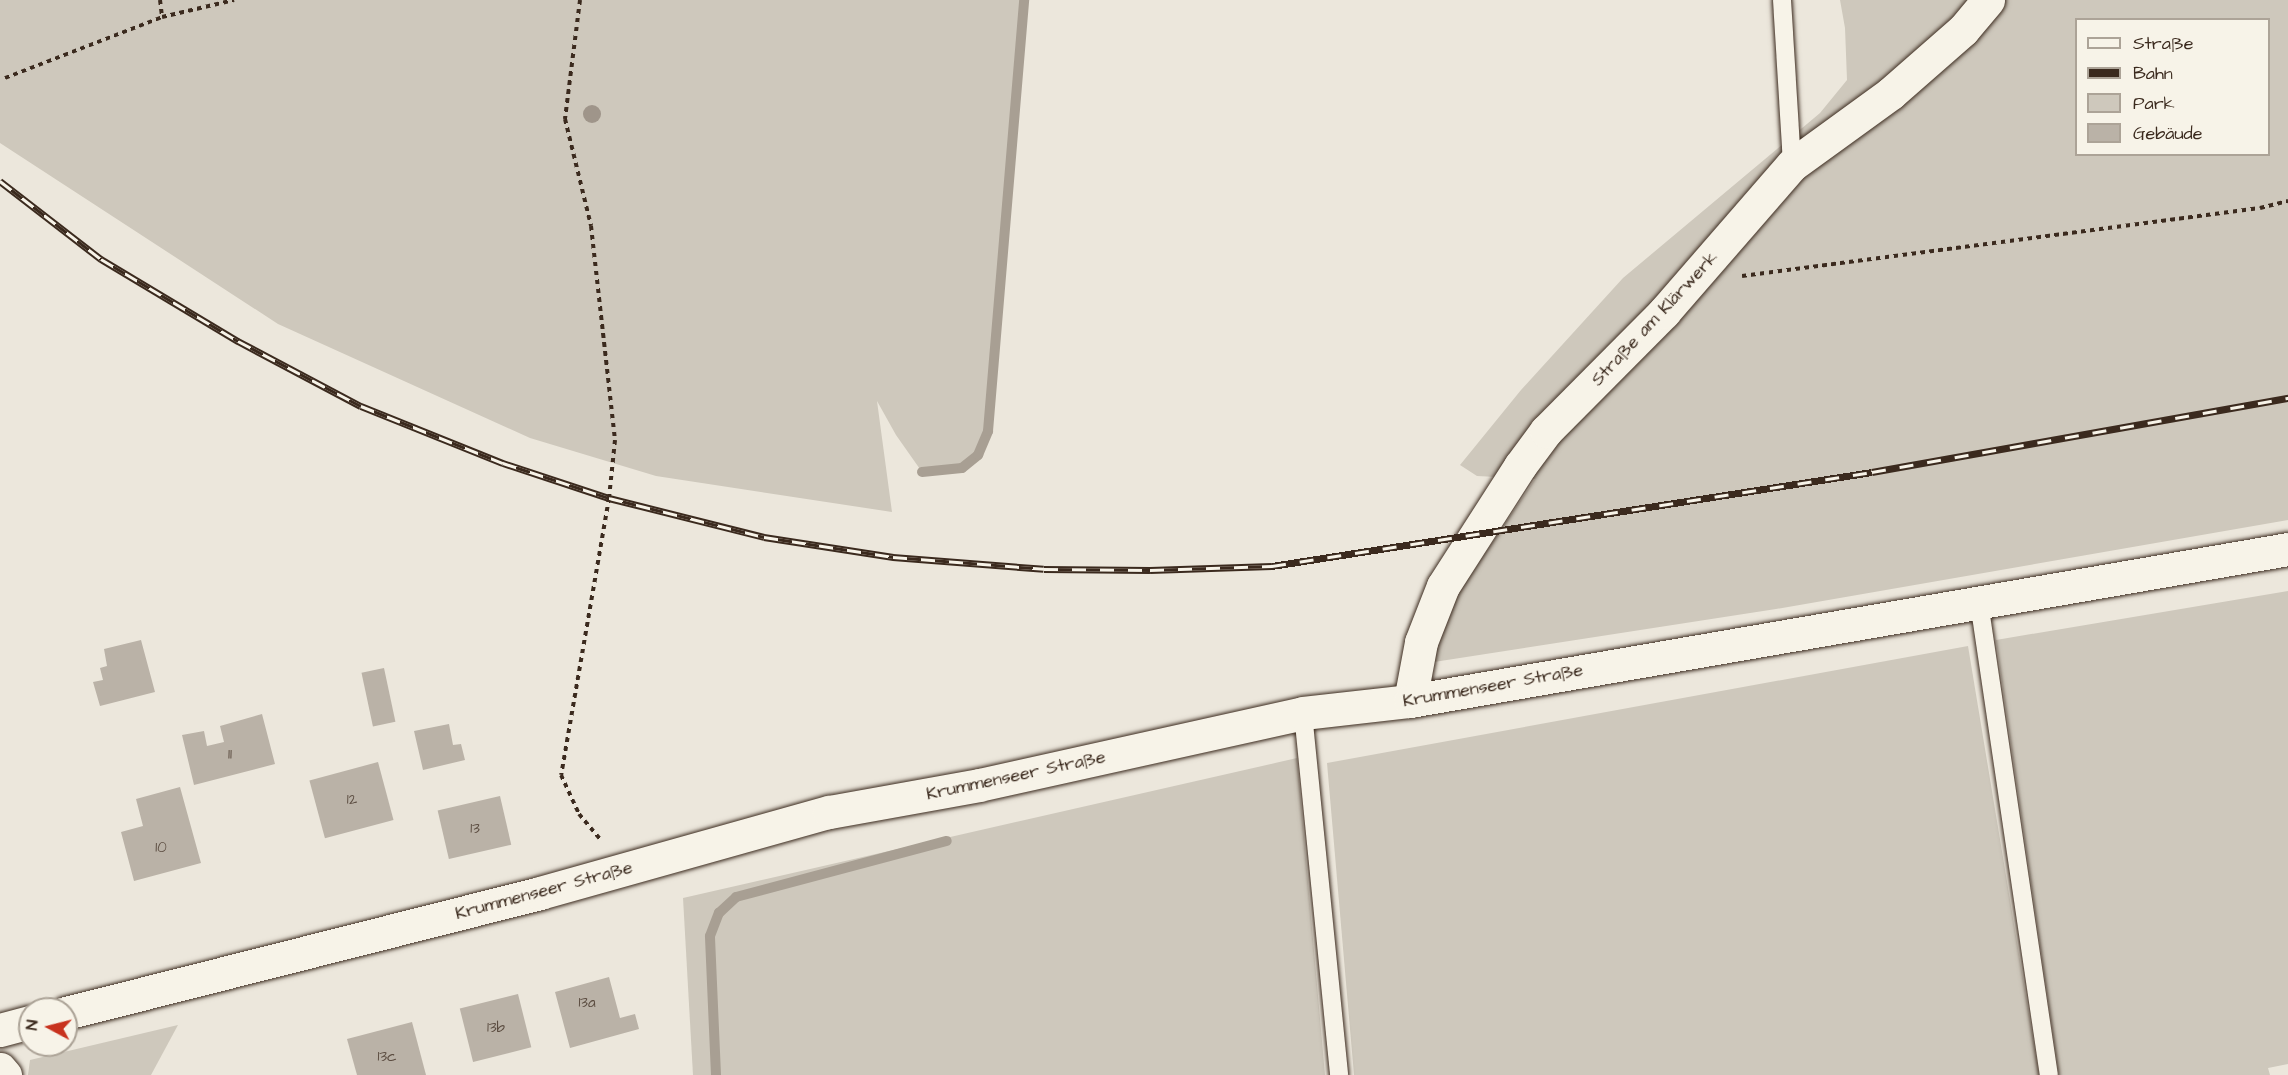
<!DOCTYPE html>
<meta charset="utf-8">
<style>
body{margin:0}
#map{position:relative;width:2288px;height:1075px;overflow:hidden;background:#ece7dc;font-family:"Architects Daughter",sans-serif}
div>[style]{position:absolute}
.green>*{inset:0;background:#cec8bc}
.stream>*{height:10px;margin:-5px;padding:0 5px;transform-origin:5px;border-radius:5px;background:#a89f93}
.building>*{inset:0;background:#bab2a7;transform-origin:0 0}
.path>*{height:4px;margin-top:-2px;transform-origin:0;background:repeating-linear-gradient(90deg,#3b2a1e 0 4.5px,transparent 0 9px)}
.roads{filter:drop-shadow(0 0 2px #3b2a1e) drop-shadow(0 0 2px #3b2a1e)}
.lane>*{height:18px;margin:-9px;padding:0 9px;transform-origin:9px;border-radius:9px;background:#f7f3e8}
.street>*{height:33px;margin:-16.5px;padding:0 16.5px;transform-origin:16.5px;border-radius:16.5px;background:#f7f3e8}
.rail>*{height:7px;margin-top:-3.5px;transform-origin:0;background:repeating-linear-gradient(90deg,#f7f3e8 0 14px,#3b2a1e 0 28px);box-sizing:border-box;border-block:2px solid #3b2a1e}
.trees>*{width:18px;height:18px;margin:-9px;border-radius:50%;background:#9f958a}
span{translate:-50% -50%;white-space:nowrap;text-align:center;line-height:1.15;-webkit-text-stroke:5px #f7f3e8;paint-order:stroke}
.number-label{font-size:15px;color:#5b4c40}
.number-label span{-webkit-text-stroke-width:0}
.street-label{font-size:18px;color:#3b2a1e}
.legend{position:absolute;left:2075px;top:18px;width:195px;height:138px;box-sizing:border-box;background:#f7f3e8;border:2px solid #aca397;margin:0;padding:8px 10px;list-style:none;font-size:18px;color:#3b2a1e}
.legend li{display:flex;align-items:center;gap:12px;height:30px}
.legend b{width:30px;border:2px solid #aca397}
.north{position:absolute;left:18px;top:997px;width:60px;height:60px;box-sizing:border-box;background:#f7f3e8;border:2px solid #aca397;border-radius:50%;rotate:277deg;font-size:16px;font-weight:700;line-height:24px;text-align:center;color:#3b2a1e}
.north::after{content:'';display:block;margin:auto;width:21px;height:27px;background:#c8321e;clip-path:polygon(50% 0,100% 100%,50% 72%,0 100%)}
</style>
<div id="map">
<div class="green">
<i style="clip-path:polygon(0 0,1024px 0,988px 431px,978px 455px,962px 468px,922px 472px,896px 435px,877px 401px,892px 512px,656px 476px,530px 438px,278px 324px,0 143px)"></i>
<i style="clip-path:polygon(evenodd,1840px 0,2288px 0,2288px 520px,1776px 609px,1434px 662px,1441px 619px,1535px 479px,1477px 476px,1460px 465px,1521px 390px,1623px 278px,1820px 113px,1847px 80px,1845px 28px,1840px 0,2076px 20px,2268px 20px,2268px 154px,2076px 154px,2076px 20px)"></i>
<i style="clip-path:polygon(2288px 591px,2288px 1064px,2268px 1068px,2270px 1075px,2059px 1075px,1996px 640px)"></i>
<i style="clip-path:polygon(1968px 646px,2039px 1075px,1354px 1075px,1327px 763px)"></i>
<i style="clip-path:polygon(1297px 758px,1325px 1075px,693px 1075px,683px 898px)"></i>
<i style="clip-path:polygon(178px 1025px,151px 1075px,28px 1075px,30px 1060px)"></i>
</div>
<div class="stream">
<i style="left:922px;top:472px;width:40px;rotate:-5.7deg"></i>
<i style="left:962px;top:468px;width:21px;rotate:-39deg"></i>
<i style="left:978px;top:455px;width:26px;rotate:-67deg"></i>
<i style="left:988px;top:431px;width:433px;rotate:-85.2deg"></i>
<i style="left:716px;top:1075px;width:139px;rotate:-92.5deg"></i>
<i style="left:710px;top:936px;width:25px;rotate:-69deg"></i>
<i style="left:719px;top:913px;width:23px;rotate:-43deg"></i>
<i style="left:736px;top:897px;width:218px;rotate:-14.9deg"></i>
</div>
<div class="building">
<i style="clip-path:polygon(141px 640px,155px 692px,100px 706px,93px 682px,103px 680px,100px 668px,107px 666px,104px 649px)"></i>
<i style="left:384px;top:668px;width:55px;height:23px;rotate:78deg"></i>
<i style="clip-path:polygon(262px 714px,275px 764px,194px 785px,182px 735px,204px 731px,207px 746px,224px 742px,220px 726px)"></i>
<i style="clip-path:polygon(449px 724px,453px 745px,461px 744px,465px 760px,423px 770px,414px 731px)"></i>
<i style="left:378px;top:762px;width:60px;height:71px;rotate:75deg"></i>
<i style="clip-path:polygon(180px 787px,201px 863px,134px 881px,121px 832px,143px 826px,136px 799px)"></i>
<i style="left:500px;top:796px;width:50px;height:64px;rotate:77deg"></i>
<i style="clip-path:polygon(609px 977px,620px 1018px,635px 1014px,639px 1029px,570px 1048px,555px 992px)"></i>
<i style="left:518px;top:994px;width:55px;height:60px;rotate:76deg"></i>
<i style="clip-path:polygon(412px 1022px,426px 1075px,357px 1075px,347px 1039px)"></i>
</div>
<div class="path">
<i style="left:160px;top:0;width:17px;rotate:83deg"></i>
<i style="left:580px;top:0;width:120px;rotate:97.2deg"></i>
<i style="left:565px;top:119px;width:110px;rotate:76.3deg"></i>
<i style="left:591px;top:226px;width:215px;rotate:83.6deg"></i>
<i style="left:615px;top:440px;width:58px;rotate:95.9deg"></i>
<i style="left:609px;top:498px;width:281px;rotate:99.8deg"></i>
<i style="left:561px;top:775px;width:43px;rotate:65.2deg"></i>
<i style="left:579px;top:814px;width:35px;rotate:50deg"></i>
<i style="left:5px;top:78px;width:168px;rotate:-21.2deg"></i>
<i style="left:162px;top:17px;width:74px;rotate:-13.3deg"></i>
<i style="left:1742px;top:276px;width:522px;rotate:-7.48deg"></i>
<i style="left:2260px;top:208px;width:29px;rotate:-14deg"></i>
</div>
<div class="roads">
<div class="lane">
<i style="left:1782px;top:0;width:165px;rotate:86.5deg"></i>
<i style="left:1979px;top:602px;width:478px;rotate:81.6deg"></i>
<i style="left:1303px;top:713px;width:364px;rotate:84.3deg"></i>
</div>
<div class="street">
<i style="left:1410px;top:701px;width:60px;rotate:-79.4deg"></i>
<i style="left:1421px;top:642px;width:60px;rotate:-68.6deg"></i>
<i style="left:1443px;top:586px;width:143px;rotate:-57.3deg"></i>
<i style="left:1520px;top:466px;width:44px;rotate:-53.4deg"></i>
<i style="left:1546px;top:431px;width:168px;rotate:-45.2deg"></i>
<i style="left:1664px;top:312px;width:195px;rotate:-49deg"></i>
<i style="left:1792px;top:165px;width:122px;rotate:-36deg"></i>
<i style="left:1891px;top:93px;width:96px;rotate:-41.2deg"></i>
<i style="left:1963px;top:30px;width:39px;rotate:-50deg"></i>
<i style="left:66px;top:1013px;width:489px;rotate:-14.2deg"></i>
<i style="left:540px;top:893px;width:300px;rotate:-15.7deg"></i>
<i style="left:829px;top:812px;width:152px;rotate:-10.2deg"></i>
<i style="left:979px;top:785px;width:332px;rotate:-12.5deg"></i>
<i style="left:1303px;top:713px;width:108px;rotate:-6.4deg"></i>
<i style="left:1410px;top:701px;width:891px;rotate:-9.82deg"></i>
<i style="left:0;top:1030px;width:31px;rotate:-15deg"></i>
<i style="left:0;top:1069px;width:8px;rotate:50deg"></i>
</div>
</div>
<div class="rail">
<i style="left:0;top:181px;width:128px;rotate:37.7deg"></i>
<i style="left:101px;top:259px;width:160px;rotate:30.9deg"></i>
<i style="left:238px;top:341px;width:139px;rotate:27.9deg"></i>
<i style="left:361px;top:406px;width:153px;rotate:21.9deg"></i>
<i style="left:503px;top:463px;width:112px;rotate:18.3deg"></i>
<i style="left:609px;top:498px;width:160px;rotate:14.1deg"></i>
<i style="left:764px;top:537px;width:131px;rotate:8.8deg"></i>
<i style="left:893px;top:557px;width:151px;rotate:4.5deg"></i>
<i style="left:1044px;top:569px;width:106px;rotate:0.5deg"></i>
<i style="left:1150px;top:570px;width:122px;rotate:-1.9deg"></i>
<i style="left:1272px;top:566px;width:607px;rotate:-8.9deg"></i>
<i style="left:1872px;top:472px;width:423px;rotate:-10.1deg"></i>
</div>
<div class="trees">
<i style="left:592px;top:114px"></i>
</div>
<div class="number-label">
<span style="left:230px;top:755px">11</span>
<span style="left:352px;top:800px">12</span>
<span style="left:475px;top:829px">13</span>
<span style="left:161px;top:848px">10</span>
<span style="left:587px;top:1003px">13a</span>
<span style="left:496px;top:1028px">13b</span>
<span style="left:387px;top:1057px">13c</span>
</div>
<div class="street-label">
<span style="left:1655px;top:319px;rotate:-47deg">Straße am Klärwerk</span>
<span style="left:1493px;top:686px;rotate:-10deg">Krummenseer Straße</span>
<span style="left:1016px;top:776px;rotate:-12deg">Krummenseer Straße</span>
<span style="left:544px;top:891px;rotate:-15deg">Krummenseer Straße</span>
</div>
<ul class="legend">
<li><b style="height:8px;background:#f7f3e8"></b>Straße</li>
<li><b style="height:8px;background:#3b2a1e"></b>Bahn</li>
<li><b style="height:16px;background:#cec8bc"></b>Park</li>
<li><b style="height:16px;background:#bab2a7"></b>Gebäude</li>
</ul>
<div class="north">N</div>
</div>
